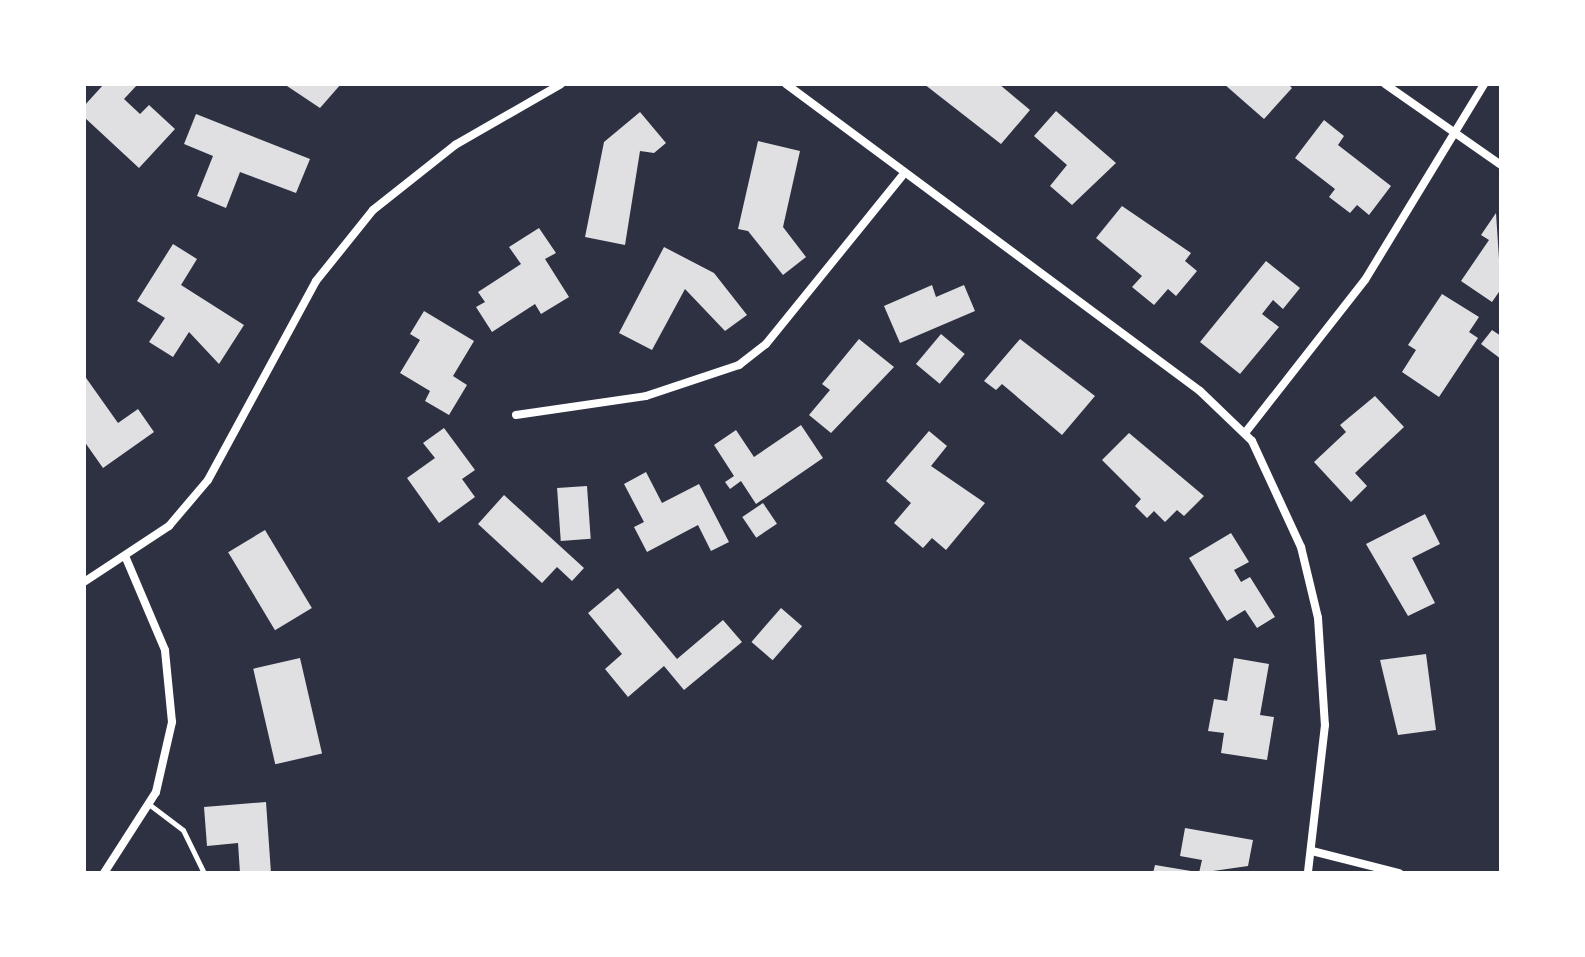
<!DOCTYPE html>
<style>
body{margin:0}
#map{position:relative;width:1585px;height:957px;overflow:hidden;background:#2d3142;font-family:Mulish,sans-serif}
div>[style]{position:absolute}
.building>*{inset:0;background:#e0e0e3;transform-origin:0 0}
.service>*{height:5px;margin:-2.5px;padding:0 2.5px;transform-origin:2.5px;border-radius:2.5px;background:#fff}
.minor>*{height:8px;margin:-4px;padding:0 4px;transform-origin:4px;border-radius:4px;background:#fff}
span{translate:-50% -50%;white-space:nowrap;text-align:center;line-height:1.15;-webkit-text-stroke:7px #fff;paint-order:stroke}
.frame{position:absolute;inset:0;border:86px solid #fff;pointer-events:none}
</style>
<div id="map">
<div class="building">
<i style="clip-path:polygon(104px 84px,138px 84px,124px 99px,140px 114px,149px 105px,175px 129px,139px 168px,84px 117px,84px 106px)"></i>
<i style="clip-path:polygon(284px 84px,341px 84px,320px 108px)"></i>
<i style="clip-path:polygon(924px 84px,999px 84px,1030px 110px,1001px 144px)"></i>
<i style="clip-path:polygon(1224px 84px,1288px 84px,1292px 88px,1264px 119px)"></i>
<i style="clip-path:polygon(1056px 111px,1116px 163px,1072px 205px,1050px 186px,1067px 165px,1034px 136px)"></i>
<i style="clip-path:polygon(640px 112px,666px 143px,654px 153px,640px 151px,625px 245px,585px 237px,604px 142px)"></i>
<i style="clip-path:polygon(196px 114px,310px 159px,296px 193px,240px 172px,226px 208px,197px 196px,213px 156px,184px 144px)"></i>
<i style="clip-path:polygon(1324px 120px,1344px 136px,1338px 145px,1391px 186px,1369px 215px,1357px 205px,1350px 213px,1329px 197px,1335px 189px,1295px 158px)"></i>
<i style="clip-path:polygon(758px 141px,800px 151px,783px 227px,806px 257px,783px 275px,748px 231px,738px 229px)"></i>
<i style="clip-path:polygon(1122px 206px,1191px 253px,1185px 261px,1197px 271px,1176px 296px,1168px 289px,1154px 305px,1132px 287px,1142px 276px,1096px 238px)"></i>
<i style="clip-path:polygon(1496px 213px,1501px 289px,1492px 302px,1461px 281px,1489px 240px,1481px 235px)"></i>
<i style="clip-path:polygon(539px 228px,556px 253px,545px 259px,569px 297px,541px 314px,535px 304px,492px 332px,476px 307px,485px 302px,478px 292px,521px 264px,509px 247px)"></i>
<i style="clip-path:polygon(173px 244px,197px 259px,181px 285px,244px 325px,219px 364px,189px 332px,173px 357px,149px 342px,165px 318px,137px 301px)"></i>
<i style="clip-path:polygon(664px 247px,714px 273px,747px 315px,725px 331px,685px 289px,652px 350px,619px 333px)"></i>
<i style="clip-path:polygon(1266px 261px,1300px 288px,1283px 309px,1273px 300px,1262px 314px,1279px 327px,1240px 374px,1200px 342px)"></i>
<i style="clip-path:polygon(932px 285px,936px 297px,964px 285px,975px 311px,900px 343px,884px 306px)"></i>
<i style="clip-path:polygon(1442px 294px,1479px 317px,1469px 332px,1478px 338px,1439px 397px,1402px 372px,1416px 350px,1408px 345px)"></i>
<i style="clip-path:polygon(424px 311px,474px 341px,453px 376px,467px 385px,449px 415px,425px 401px,430px 391px,400px 373px,420px 340px,410px 334px)"></i>
<i style="clip-path:polygon(1492px 330px,1501px 336px,1501px 359px,1481px 344px)"></i>
<i style="left:941px;top:334px;width:31px;height:39px;rotate:40deg"></i>
<i style="clip-path:polygon(859px 339px,894px 367px,831px 433px,809px 415px,830px 390px,822px 384px)"></i>
<i style="clip-path:polygon(1020px 339px,1095px 396px,1062px 435px,1002px 384px,996px 390px,984px 381px)"></i>
<i style="clip-path:polygon(84px 375px,118px 423px,138px 409px,154px 432px,103px 468px,84px 441px)"></i>
<i style="clip-path:polygon(1375px 396px,1404px 427px,1355px 473px,1367px 486px,1351px 502px,1314px 462px,1346px 432px,1340px 425px)"></i>
<i style="clip-path:polygon(801px 425px,823px 458px,756px 504px,741px 481px,730px 489px,725px 482px,734px 476px,714px 445px,736px 430px,754px 457px)"></i>
<i style="clip-path:polygon(444px 428px,475px 470px,462px 479px,475px 497px,439px 523px,407px 478px,435px 458px,423px 443px)"></i>
<i style="clip-path:polygon(929px 431px,947px 446px,931px 466px,985px 503px,946px 550px,932px 538px,923px 548px,894px 523px,911px 503px,886px 481px)"></i>
<i style="clip-path:polygon(1129px 433px,1204px 496px,1184px 516px,1177px 510px,1165px 522px,1154px 511px,1147px 518px,1135px 506px,1141px 499px,1102px 460px)"></i>
<i style="clip-path:polygon(646px 472px,662px 503px,699px 484px,729px 542px,711px 551px,698px 525px,647px 552px,634px 527px,644px 522px,624px 484px)"></i>
<i style="left:587px;top:486px;width:53px;height:30px;rotate:86deg"></i>
<i style="clip-path:polygon(504px 495px,584px 568px,572px 581px,557px 567px,542px 583px,478px 524px)"></i>
<i style="left:763px;top:503px;width:25px;height:25px;rotate:56deg"></i>
<i style="clip-path:polygon(1425px 514px,1440px 544px,1412px 558px,1435px 603px,1408px 616px,1366px 544px)"></i>
<i style="left:265px;top:530px;width:91px;height:43px;rotate:59deg"></i>
<i style="clip-path:polygon(1231px 533px,1249px 562px,1234px 570px,1241px 582px,1250px 577px,1275px 617px,1257px 628px,1245px 610px,1227px 621px,1189px 558px)"></i>
<i style="clip-path:polygon(618px 588px,677px 659px,723px 620px,742px 642px,684px 690px,664px 666px,628px 697px,605px 669px,622px 654px,588px 613px)"></i>
<i style="left:781px;top:608px;width:28px;height:45px;rotate:41deg"></i>
<i style="clip-path:polygon(1426px 654px,1436px 730px,1398px 735px,1380px 660px)"></i>
<i style="left:300px;top:658px;width:98px;height:48px;rotate:77deg"></i>
<i style="clip-path:polygon(1234px 658px,1269px 664px,1260px 715px,1274px 717px,1267px 760px,1221px 753px,1224px 733px,1208px 731px,1214px 699px,1227px 701px)"></i>
<i style="clip-path:polygon(266px 802px,271px 873px,240px 873px,238px 843px,207px 846px,204px 807px)"></i>
<i style="clip-path:polygon(1185px 828px,1253px 840px,1248px 866px,1199px 873px,1202px 860px,1180px 856px)"></i>
<i style="clip-path:polygon(1155px 865px,1191px 871px,1191px 873px,1153px 873px)"></i>
</div>
<div class="service">
<i style="left:150px;top:805px;width:41px;rotate:37.1deg"></i>
<i style="left:183px;top:830px;width:48px;rotate:64deg"></i>
</div>
<div class="minor">
<i style="left:786px;top:84px;width:515px;rotate:36.56deg"></i>
<i style="left:1200px;top:391px;width:72px;rotate:43.9deg"></i>
<i style="left:1252px;top:441px;width:117px;rotate:65.2deg"></i>
<i style="left:1301px;top:547px;width:73px;rotate:76.5deg"></i>
<i style="left:1318px;top:618px;width:107px;rotate:86.3deg"></i>
<i style="left:1325px;top:725px;width:149px;rotate:96.6deg"></i>
<i style="left:1385px;top:84px;width:141px;rotate:34.9deg"></i>
<i style="left:516px;top:415px;width:131px;rotate:-8.3deg"></i>
<i style="left:646px;top:396px;width:98px;rotate:-18.4deg"></i>
<i style="left:739px;top:365px;width:34px;rotate:-38deg"></i>
<i style="left:766px;top:344px;width:216px;rotate:-51deg"></i>
<i style="left:1245px;top:433px;width:194px;rotate:-51.9deg"></i>
<i style="left:1365px;top:280px;width:229px;rotate:-58.7deg"></i>
<i style="left:84px;top:582px;width:102px;rotate:-33.4deg"></i>
<i style="left:169px;top:526px;width:60px;rotate:-49.7deg"></i>
<i style="left:208px;top:480px;width:226px;rotate:-61.5deg"></i>
<i style="left:316px;top:281px;width:91px;rotate:-51.2deg"></i>
<i style="left:373px;top:210px;width:105px;rotate:-38.4deg"></i>
<i style="left:455px;top:145px;width:122px;rotate:-29.9deg"></i>
<i style="left:1312px;top:851px;width:90px;rotate:14.2deg"></i>
<i style="left:104px;top:873px;width:96px;rotate:-57.3deg"></i>
<i style="left:156px;top:792px;width:72px;rotate:-77.1deg"></i>
<i style="left:172px;top:722px;width:72px;rotate:-95.6deg"></i>
<i style="left:165px;top:650px;width:100px;rotate:-113deg"></i>
</div>
<div class="frame"></div>
</div>
